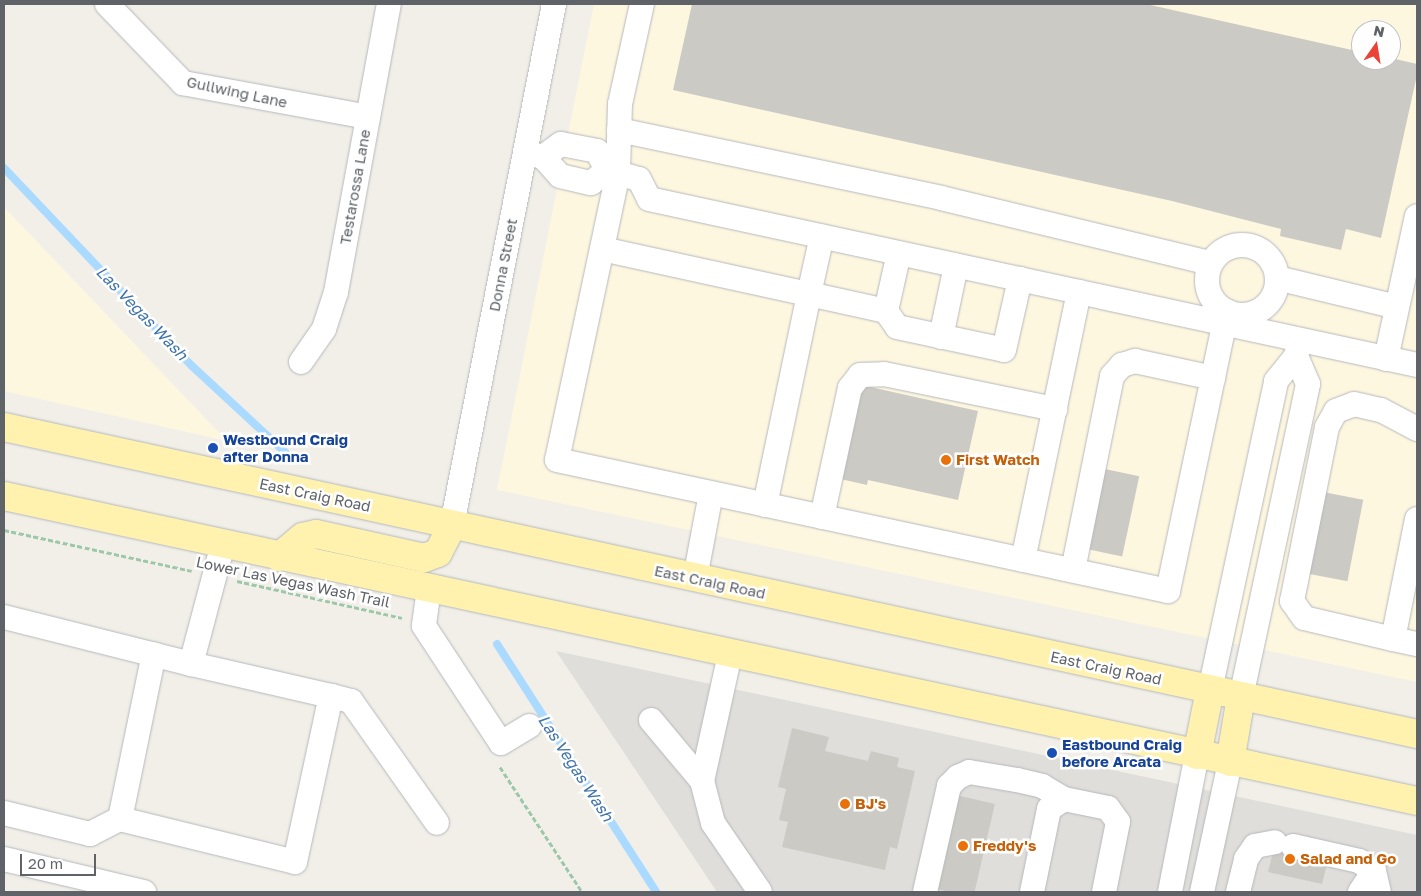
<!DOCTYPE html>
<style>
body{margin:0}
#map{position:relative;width:1421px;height:896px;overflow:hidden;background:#f1efe8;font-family:"Golos Text",sans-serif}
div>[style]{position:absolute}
.commercial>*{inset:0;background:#fef7e0}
.industrial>*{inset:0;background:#e0deda}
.stream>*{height:8px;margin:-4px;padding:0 4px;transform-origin:4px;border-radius:4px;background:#aadaff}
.building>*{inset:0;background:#cccac5;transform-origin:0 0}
.path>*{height:3px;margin-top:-1.5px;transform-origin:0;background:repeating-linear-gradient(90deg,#9cc7a9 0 5px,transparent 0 7.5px)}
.roads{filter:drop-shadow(0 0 1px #b5b8bc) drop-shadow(0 0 1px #b5b8bc)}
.minor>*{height:24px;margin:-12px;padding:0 12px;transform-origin:12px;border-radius:12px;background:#fff}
.minor>.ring{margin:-12px;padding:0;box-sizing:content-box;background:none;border:24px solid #fff;border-radius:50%}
.major>*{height:28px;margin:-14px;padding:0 14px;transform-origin:14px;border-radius:14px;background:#fff2af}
.dots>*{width:14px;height:14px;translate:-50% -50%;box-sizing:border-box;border:2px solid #fff;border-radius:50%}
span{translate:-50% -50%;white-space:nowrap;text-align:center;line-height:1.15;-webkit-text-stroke:5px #fff;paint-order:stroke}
.street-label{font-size:15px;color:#5f6368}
.transit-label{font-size:15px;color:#164399;font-weight:700}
.left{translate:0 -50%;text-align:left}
.food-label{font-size:15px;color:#c56008;font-weight:700}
.water-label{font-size:16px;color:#4174aa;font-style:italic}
.frame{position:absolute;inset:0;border:5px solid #5f6368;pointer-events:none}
.north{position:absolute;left:1351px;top:20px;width:50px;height:50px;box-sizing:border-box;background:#fff;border:1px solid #bfc1c3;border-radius:50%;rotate:13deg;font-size:14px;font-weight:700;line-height:20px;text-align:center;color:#5f6368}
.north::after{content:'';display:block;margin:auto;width:18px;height:22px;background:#ea4335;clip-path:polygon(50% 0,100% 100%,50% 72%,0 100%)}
.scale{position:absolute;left:20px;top:854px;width:76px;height:22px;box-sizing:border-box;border:2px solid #5f6368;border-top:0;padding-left:6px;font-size:15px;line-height:18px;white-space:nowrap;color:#5f6368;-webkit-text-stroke:4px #fff;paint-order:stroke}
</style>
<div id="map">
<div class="commercial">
<i style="clip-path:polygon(evenodd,594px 4px,1417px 4px,1417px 682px,497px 490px,594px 4px,1361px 30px,1391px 30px,1391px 60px,1361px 60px,1361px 30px)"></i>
<i style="clip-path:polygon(4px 207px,227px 441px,4px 391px)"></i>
</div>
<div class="industrial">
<i style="clip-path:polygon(556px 651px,1417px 835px,1417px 892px,717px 892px)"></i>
</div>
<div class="stream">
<i style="left:4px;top:168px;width:273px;rotate:46.5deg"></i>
<i style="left:192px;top:366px;width:128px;rotate:42.8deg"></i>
<i style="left:497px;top:644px;width:295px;rotate:57.3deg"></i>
</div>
<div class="building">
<i style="clip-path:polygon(692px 4px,1146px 4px,1361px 52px,1361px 60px,1391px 58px,1417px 64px,1417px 75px,1381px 238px,1346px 229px,1341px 250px,1280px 236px,1281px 229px,1172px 201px,673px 90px)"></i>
<i style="clip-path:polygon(857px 384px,978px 411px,958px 500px,868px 480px,867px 485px,836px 478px)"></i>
<i style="left:1105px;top:469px;width:35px;height:82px;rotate:12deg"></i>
<i style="left:1323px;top:492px;width:41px;height:83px;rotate:11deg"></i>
<i style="clip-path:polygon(792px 728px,829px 737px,825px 751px,868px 761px,871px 751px,899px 758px,897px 767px,915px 771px,897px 849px,890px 847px,885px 870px,782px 847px,788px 822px,779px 820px,786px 789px,778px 787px)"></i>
<i style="left:952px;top:794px;width:44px;height:96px;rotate:13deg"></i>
<i style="clip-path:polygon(1277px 836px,1327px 864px,1322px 884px,1268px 872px)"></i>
</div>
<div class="path">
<i style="left:4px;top:530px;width:192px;rotate:12.3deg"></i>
<i style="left:237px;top:581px;width:169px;rotate:12.6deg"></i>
<i style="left:500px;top:767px;width:149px;rotate:56.7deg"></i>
</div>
<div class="roads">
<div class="minor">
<i style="left:107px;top:4px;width:110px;rotate:46.1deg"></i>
<i style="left:183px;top:83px;width:188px;rotate:10.4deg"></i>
<i style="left:642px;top:4px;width:102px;rotate:102.4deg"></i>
<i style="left:620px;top:104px;width:69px;rotate:91.7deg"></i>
<i style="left:618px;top:173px;width:293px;rotate:102deg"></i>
<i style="left:557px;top:460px;width:625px;rotate:12.1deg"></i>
<i style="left:1168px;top:591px;width:286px;rotate:-78.1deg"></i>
<i style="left:619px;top:130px;width:329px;rotate:11.9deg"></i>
<i style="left:941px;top:198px;width:277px;rotate:13.6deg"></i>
<i style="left:527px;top:153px;width:16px;rotate:14deg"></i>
<i style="left:543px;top:157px;width:25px;rotate:48deg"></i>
<i style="left:560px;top:176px;width:32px;rotate:13deg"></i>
<i style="left:591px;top:183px;width:21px;rotate:-39deg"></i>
<i style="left:543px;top:157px;width:22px;rotate:-36deg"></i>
<i style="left:561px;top:144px;width:37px;rotate:11deg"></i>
<i style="left:597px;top:151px;width:21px;rotate:62deg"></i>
<i style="left:607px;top:170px;width:33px;rotate:16deg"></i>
<i style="left:639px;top:179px;width:22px;rotate:63deg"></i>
<i style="left:649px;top:199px;width:786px;rotate:12.2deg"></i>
<i class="ring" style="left:1207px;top:245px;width:46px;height:46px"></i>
<i style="left:602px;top:249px;width:212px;rotate:12.3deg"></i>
<i style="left:809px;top:294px;width:59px;rotate:-77.4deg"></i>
<i style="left:1277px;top:278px;width:123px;rotate:13.6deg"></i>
<i style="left:886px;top:311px;width:59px;rotate:-77.4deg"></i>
<i style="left:941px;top:337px;width:73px;rotate:-78.1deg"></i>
<i style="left:1386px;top:359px;width:146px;rotate:-77.8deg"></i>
<i style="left:301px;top:362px;width:40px;rotate:-55.1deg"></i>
<i style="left:324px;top:329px;width:39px;rotate:-72deg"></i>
<i style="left:336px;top:292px;width:293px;rotate:-79.6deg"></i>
<i style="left:765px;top:505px;width:216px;rotate:-78.2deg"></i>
<i style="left:809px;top:294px;width:79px;rotate:12.4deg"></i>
<i style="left:886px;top:311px;width:19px;rotate:55deg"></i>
<i style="left:897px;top:327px;width:109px;rotate:12.1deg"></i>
<i style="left:1004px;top:350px;width:73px;rotate:-77.3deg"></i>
<i style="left:822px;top:517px;width:132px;rotate:-77.8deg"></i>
<i style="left:850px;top:388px;width:16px;rotate:-52deg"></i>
<i style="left:860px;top:375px;width:24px;rotate:-2deg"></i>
<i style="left:884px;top:374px;width:175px;rotate:11.6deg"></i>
<i style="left:1417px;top:519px;width:122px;rotate:101.3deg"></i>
<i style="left:1393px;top:639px;width:25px;rotate:12deg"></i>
<i style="left:452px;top:525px;width:531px;rotate:-78.92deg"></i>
<i style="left:1023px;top:560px;width:274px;rotate:-78.2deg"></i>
<i style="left:1073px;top:570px;width:198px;rotate:-78.6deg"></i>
<i style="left:1112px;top:376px;width:15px;rotate:-48deg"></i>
<i style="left:1122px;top:365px;width:14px;rotate:-17deg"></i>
<i style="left:1135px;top:361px;width:80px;rotate:12.3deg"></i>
<i style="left:695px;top:578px;width:86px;rotate:-79.3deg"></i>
<i style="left:429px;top:589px;width:37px;rotate:98deg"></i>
<i style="left:424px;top:626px;width:140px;rotate:56.7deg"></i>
<i style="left:501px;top:743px;width:33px;rotate:-31deg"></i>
<i style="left:4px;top:617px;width:193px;rotate:14.1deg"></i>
<i style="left:191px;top:664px;width:124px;rotate:-75.1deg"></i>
<i style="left:1393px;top:639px;width:91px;rotate:-166.7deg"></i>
<i style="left:1304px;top:618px;width:21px;rotate:-125deg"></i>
<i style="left:1292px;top:601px;width:177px;rotate:-78.6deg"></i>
<i style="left:1327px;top:427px;width:18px;rotate:-61deg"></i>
<i style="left:1336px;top:411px;width:19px;rotate:-21deg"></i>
<i style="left:1354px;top:404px;width:28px;rotate:13deg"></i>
<i style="left:1381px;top:410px;width:41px;rotate:27.8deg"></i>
<i style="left:730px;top:654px;width:130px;rotate:102.4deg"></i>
<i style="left:702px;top:781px;width:43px;rotate:75.3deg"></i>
<i style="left:713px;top:823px;width:83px;rotate:55.7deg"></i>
<i style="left:1210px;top:690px;width:316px;rotate:-77.9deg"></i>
<i style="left:1276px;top:381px;width:32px;rotate:-51deg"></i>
<i style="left:1296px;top:356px;width:16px;rotate:-76deg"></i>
<i style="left:331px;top:696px;width:21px;rotate:14deg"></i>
<i style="left:351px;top:701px;width:149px;rotate:54.8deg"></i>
<i style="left:1241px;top:697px;width:320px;rotate:-77.9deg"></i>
<i style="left:1308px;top:384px;width:30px;rotate:-113deg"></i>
<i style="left:651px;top:720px;width:80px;rotate:50.1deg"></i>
<i style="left:4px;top:813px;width:89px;rotate:13.7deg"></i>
<i style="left:90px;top:834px;width:34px;rotate:-27deg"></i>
<i style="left:120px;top:819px;width:180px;rotate:13.8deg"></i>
<i style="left:295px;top:862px;width:170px;rotate:-77.8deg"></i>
<i style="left:331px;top:696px;width:144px;rotate:-167.1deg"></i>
<i style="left:120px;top:819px;width:168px;rotate:-78.4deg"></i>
<i style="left:1293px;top:846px;width:68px;rotate:12.8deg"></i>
<i style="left:1359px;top:861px;width:18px;rotate:34deg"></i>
<i style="left:1374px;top:871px;width:22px;rotate:77deg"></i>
<i style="left:4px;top:859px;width:144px;rotate:13.3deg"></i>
<i style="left:925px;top:892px;width:109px;rotate:-77.2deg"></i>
<i style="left:949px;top:786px;width:13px;rotate:-45deg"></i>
<i style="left:958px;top:777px;width:12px;rotate:-24deg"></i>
<i style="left:969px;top:772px;width:49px;rotate:9.5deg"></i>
<i style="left:1017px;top:780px;width:26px;rotate:13deg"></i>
<i style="left:1042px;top:786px;width:26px;rotate:31deg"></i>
<i style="left:1032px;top:892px;width:85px;rotate:-78.4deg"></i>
<i style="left:1049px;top:809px;width:18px;rotate:-34deg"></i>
<i style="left:1064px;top:799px;width:45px;rotate:11.6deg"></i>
<i style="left:1108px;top:808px;width:17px;rotate:54deg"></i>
<i style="left:1118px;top:822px;width:71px;rotate:101.3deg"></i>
<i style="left:1170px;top:892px;width:140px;rotate:-78.9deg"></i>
<i style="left:1202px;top:892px;width:133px;rotate:-77.8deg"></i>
<i style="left:1238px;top:892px;width:34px;rotate:-76deg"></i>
<i style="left:1246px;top:859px;width:16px;rotate:-55deg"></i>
<i style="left:1255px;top:846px;width:20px;rotate:-11deg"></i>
<i style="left:1360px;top:892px;width:25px;rotate:-56deg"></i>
</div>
<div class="major">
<i style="left:4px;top:427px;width:1446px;rotate:12.26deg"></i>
<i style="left:4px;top:496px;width:1446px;rotate:12.18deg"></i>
<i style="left:279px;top:557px;width:31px;rotate:-40deg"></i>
<i style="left:303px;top:537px;width:13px;rotate:-13deg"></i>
<i style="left:316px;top:534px;width:111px;rotate:12.5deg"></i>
<i style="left:424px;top:558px;width:15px;rotate:-20deg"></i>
<i style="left:438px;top:553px;width:31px;rotate:-63deg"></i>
<i style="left:1197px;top:755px;width:66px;rotate:-78.7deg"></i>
<i style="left:1230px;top:762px;width:66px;rotate:-80.4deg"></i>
</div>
</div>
<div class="dots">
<i style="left:213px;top:448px;background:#1a4fb4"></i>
<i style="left:946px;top:460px;background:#e8710a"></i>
<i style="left:1052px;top:753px;background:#1a4fb4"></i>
<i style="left:845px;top:804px;background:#e8710a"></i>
<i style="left:963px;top:846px;background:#e8710a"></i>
<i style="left:1290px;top:859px;background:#e8710a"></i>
</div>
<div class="street-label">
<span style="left:237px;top:92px;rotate:12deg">Gullwing Lane</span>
<span style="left:355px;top:187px;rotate:-80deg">Testarossa Lane</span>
<span style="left:503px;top:265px;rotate:-79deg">Donna Street</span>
<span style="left:315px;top:495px;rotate:12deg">East Craig Road</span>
<span style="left:293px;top:582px;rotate:12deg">Lower Las Vegas Wash Trail</span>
<span style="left:710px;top:582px;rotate:12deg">East Craig Road</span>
<span style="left:1106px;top:668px;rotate:12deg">East Craig Road</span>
</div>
<div class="transit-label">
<span class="left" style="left:223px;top:448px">Westbound Craig<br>after Donna</span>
<span class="left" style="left:1062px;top:753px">Eastbound Craig<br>before Arcata</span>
</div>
<div class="food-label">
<span class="left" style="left:956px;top:460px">First Watch</span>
<span class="left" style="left:855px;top:804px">BJ's</span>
<span class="left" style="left:973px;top:846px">Freddy's</span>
<span class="left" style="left:1300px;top:859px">Salad and Go</span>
</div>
<div class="water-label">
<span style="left:142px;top:313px;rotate:46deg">Las Vegas Wash</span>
<span style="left:576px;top:768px;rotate:57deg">Las Vegas Wash</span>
</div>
<div class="frame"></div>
<div class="north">N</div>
<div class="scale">20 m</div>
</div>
